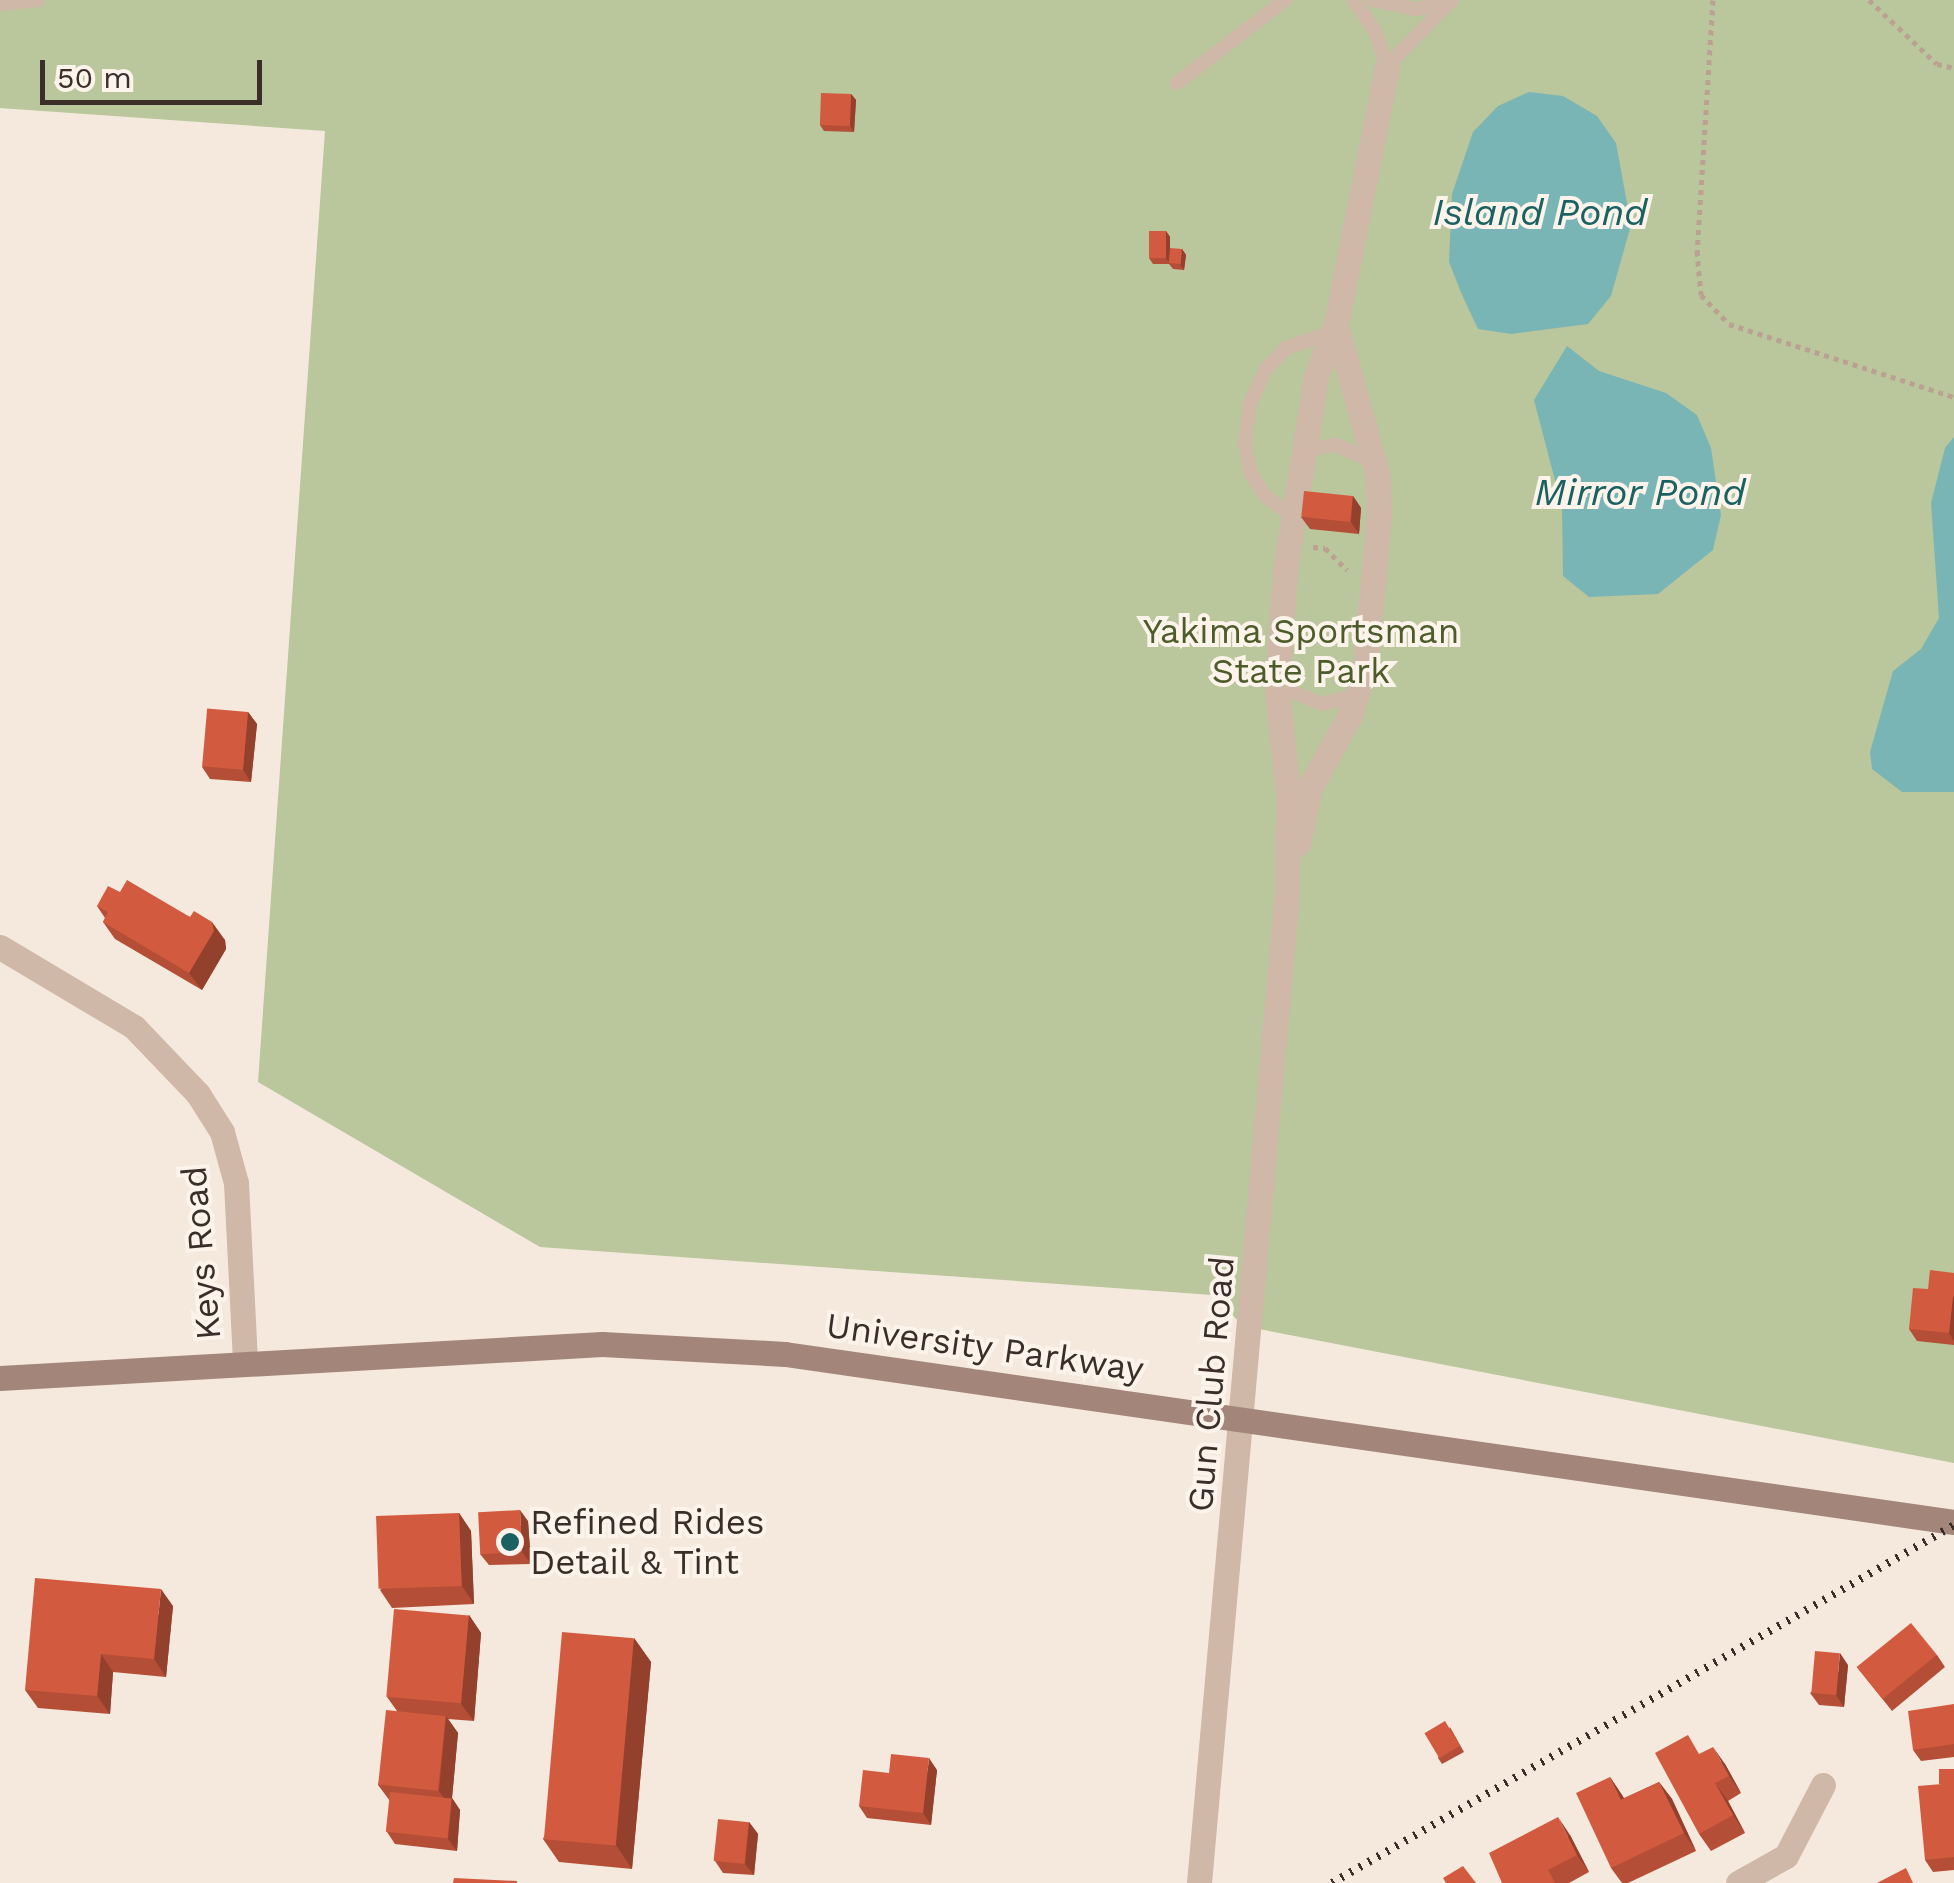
<!DOCTYPE html>
<style>
body{margin:0}
#map{position:relative;width:1954px;height:1883px;overflow:hidden;background:#f5e9de;font-family:"Work Sans",sans-serif}
div>[style]{position:absolute}
.green>*{inset:0;background:#bac69c}
.water>*{inset:0;background:#7ab5b5}
.path>*{height:5px;margin-top:-2.5px;transform-origin:0;background:repeating-linear-gradient(90deg,#bba192 0 5px,transparent 0 10px)}
.lane>*{height:14px;margin:-7px;padding:0 7px;transform-origin:7px;border-radius:7px;background:#cfb8a8}
.street>*{height:25px;margin:-12.5px;padding:0 12.5px;transform-origin:12.5px;border-radius:12.5px;background:#cfb8a8}
.secondary>*{height:25px;margin:-12.5px;padding:0 12.5px;transform-origin:12.5px;border-radius:12.5px;background:#a38679}
.rail>*{height:8px;margin-top:-4px;transform-origin:0;background:repeating-linear-gradient(90deg,#3b2e29 0 2.5px,transparent 0 10.5px)}
.wall>*{inset:0;background:#b54e36}
.shaded-wall>*{inset:0;background:#93402c}
.building>*{inset:0;background:#d25b3f;transform-origin:0 0}
.dots>*{width:28px;height:28px;translate:-50% -50%;box-sizing:border-box;border:5px solid #fcf3eb;border-radius:50%}
span{translate:-50% -50%;white-space:nowrap;text-align:center;line-height:1.15;-webkit-text-stroke:8px #fcf3eb;paint-order:stroke}
.park-label{font-size:35px;color:#4d5c2a}
.street-label{font-size:35px;color:#3b2e29}
.poi-label{font-size:35px;color:#3b2e29}
.left{translate:0 -50%;text-align:left}
.water-label{font-size:38px;color:#1a6162;font-style:italic}
.scale{position:absolute;left:40px;top:60px;width:222px;height:45px;box-sizing:border-box;border:5px solid #3b2e29;border-top:0;padding-left:12px;font-size:30px;line-height:35px;white-space:nowrap;color:#3b2e29;-webkit-text-stroke:8px #fcf3eb;paint-order:stroke}
</style>
<div id="map">
<div class="green">
<i style="clip-path:polygon(0 0,1954px 0,1954px 1463px,1243px 1326px,1213px 1295px,540px 1247px,258px 1082px,325px 131px,0 108px)"></i>
</div>
<div class="water">
<i style="clip-path:polygon(1529px 92px,1563px 96px,1597px 116px,1616px 143px,1631px 225px,1611px 296px,1588px 324px,1511px 334px,1478px 329px,1462px 295px,1449px 262px,1452px 194px,1473px 132px,1498px 106px)"></i>
<i style="clip-path:polygon(1567px 346px,1599px 371px,1666px 393px,1697px 415px,1711px 448px,1721px 515px,1713px 550px,1658px 594px,1589px 597px,1563px 576px,1562px 507px,1534px 400px)"></i>
<i style="clip-path:polygon(1954px 437px,1954px 792px,1902px 792px,1872px 769px,1870px 752px,1893px 671px,1921px 649px,1939px 618px,1931px 503px,1945px 448px)"></i>
</div>
<div class="path">
<i style="left:1713px;top:0;width:252px;rotate:93.6deg"></i>
<i style="left:1697px;top:251px;width:44px;rotate:84.8deg"></i>
<i style="left:1701px;top:295px;width:40px;rotate:46deg"></i>
<i style="left:1729px;top:324px;width:237px;rotate:18deg"></i>
<i style="left:1869px;top:0;width:93px;rotate:43.3deg"></i>
<i style="left:1937px;top:64px;width:17px;rotate:13deg"></i>
<i style="left:1313px;top:547px;width:12px;rotate:5deg"></i>
<i style="left:1325px;top:548px;width:31px;rotate:45deg"></i>
</div>
<div class="lane">
<i style="left:1354px;top:0;width:40px;rotate:56deg"></i>
<i style="left:1376px;top:33px;width:35px;rotate:72deg"></i>
<i style="left:1387px;top:66px;width:93px;rotate:-45.4deg"></i>
<i style="left:1372px;top:0;width:46px;rotate:11.3deg"></i>
<i style="left:1417px;top:9px;width:27px;rotate:-10deg"></i>
<i style="left:0;top:4px;width:38px;rotate:-6deg"></i>
<i style="left:1177px;top:83px;width:136px;rotate:-37.5deg"></i>
<i style="left:1304px;top:451px;width:33px;rotate:-11deg"></i>
<i style="left:1336px;top:445px;width:37px;rotate:24deg"></i>
<i style="left:1294px;top:517px;width:34px;rotate:-144deg"></i>
<i style="left:1266px;top:497px;width:27px;rotate:-123deg"></i>
<i style="left:1251px;top:474px;width:32px;rotate:-101deg"></i>
<i style="left:1245px;top:443px;width:39px;rotate:-83deg"></i>
<i style="left:1250px;top:404px;width:37px;rotate:-66deg"></i>
<i style="left:1265px;top:370px;width:30px;rotate:-46deg"></i>
<i style="left:1286px;top:348px;width:50px;rotate:-18.8deg"></i>
<i style="left:1278px;top:686px;width:48px;rotate:22.2deg"></i>
<i style="left:1322px;top:704px;width:35px;rotate:-15deg"></i>
</div>
<div class="street">
<i style="left:1298px;top:844px;width:58px;rotate:-78.1deg"></i>
<i style="left:1310px;top:787px;width:82px;rotate:-60.9deg"></i>
<i style="left:1350px;top:715px;width:49px;rotate:-72.3deg"></i>
<i style="left:1365px;top:668px;width:155px;rotate:-84.8deg"></i>
<i style="left:1379px;top:514px;width:37px;rotate:-92deg"></i>
<i style="left:1378px;top:477px;width:159px;rotate:-105.4deg"></i>
<i style="left:0;top:947px;width:156px;rotate:30.8deg"></i>
<i style="left:134px;top:1027px;width:93px;rotate:46.3deg"></i>
<i style="left:198px;top:1094px;width:45px;rotate:57.7deg"></i>
<i style="left:222px;top:1132px;width:53px;rotate:74.6deg"></i>
<i style="left:236px;top:1183px;width:179px;rotate:87.1deg"></i>
<i style="left:1199px;top:1883px;width:996px;rotate:-84.93deg"></i>
<i style="left:1287px;top:891px;width:96px;rotate:-89.4deg"></i>
<i style="left:1288px;top:795px;width:106px;rotate:-96deg"></i>
<i style="left:1277px;top:690px;width:120px;rotate:-86.2deg"></i>
<i style="left:1285px;top:570px;width:196px;rotate:-80.9deg"></i>
<i style="left:1316px;top:376px;width:56px;rotate:-69deg"></i>
<i style="left:1336px;top:324px;width:263px;rotate:-78.8deg"></i>
<i style="left:1738px;top:1883px;width:55px;rotate:-29.4deg"></i>
<i style="left:1786px;top:1856px;width:80px;rotate:-62.5deg"></i>
</div>
<div class="secondary">
<i style="left:0;top:1378px;width:603px;rotate:-3.23deg"></i>
<i style="left:602px;top:1344px;width:183px;rotate:3.1deg"></i>
<i style="left:785px;top:1354px;width:1181px;rotate:8.18deg"></i>
</div>
<div class="rail">
<i style="left:1332px;top:1883px;width:718px;rotate:-29.92deg"></i>
</div>
<div class="wall">
<i style="clip-path:polygon(851px 94px,856px 100px,854px 132px,824px 131px,820px 125px)"></i>
<i style="clip-path:polygon(1166px 231px,1170px 237px,1170px 251px,1182px 249px,1186px 255px,1184px 270px,1173px 269px,1169px 264px,1153px 264px,1149px 258px)"></i>
<i style="clip-path:polygon(1353px 496px,1361px 508px,1359px 534px,1310px 529px,1301px 517px)"></i>
<i style="clip-path:polygon(248px 712px,257px 724px,251px 782px,210px 779px,202px 767px)"></i>
<i style="clip-path:polygon(120px 892px,190px 917px,225px 940px,226px 949px,202px 990px,115px 939px,103px 922px,105px 918px,97px 906px)"></i>
<i style="clip-path:polygon(1954px 1273px,1954px 1345px,1917px 1341px,1909px 1329px,1928px 1289px)"></i>
<i style="clip-path:polygon(459px 1513px,471px 1531px,474px 1604px,392px 1608px,380px 1590px)"></i>
<i style="clip-path:polygon(528px 1521px,531px 1564px,489px 1565px,480px 1554px)"></i>
<i style="clip-path:polygon(173px 1606px,166px 1677px,113px 1672px,110px 1714px,38px 1708px,25px 1690px)"></i>
<i style="clip-path:polygon(469px 1615px,481px 1633px,474px 1721px,448px 1719px,458px 1733px,452px 1798px,460px 1810px,457px 1851px,395px 1844px,387px 1832px,390px 1801px,378px 1785px,397px 1711px,387px 1697px)"></i>
<i style="clip-path:polygon(634px 1638px,651px 1662px,632px 1869px,559px 1862px,543px 1839px)"></i>
<i style="clip-path:polygon(1937px 1655px,1945px 1667px,1892px 1711px,1857px 1667px)"></i>
<i style="clip-path:polygon(1848px 1665px,1844px 1707px,1819px 1705px,1810px 1693px)"></i>
<i style="clip-path:polygon(1954px 1704px,1954px 1757px,1921px 1761px,1913px 1750px)"></i>
<i style="clip-path:polygon(1450px 1727px,1464px 1752px,1442px 1764px,1438px 1758px)"></i>
<i style="clip-path:polygon(1701px 1753px,1725px 1764px,1741px 1793px,1728px 1801px,1745px 1833px,1711px 1851px,1699px 1834px)"></i>
<i style="clip-path:polygon(1954px 1769px,1954px 1870px,1933px 1872px,1925px 1860px)"></i>
<i style="clip-path:polygon(937px 1770px,931px 1825px,867px 1818px,859px 1806px,889px 1773px)"></i>
<i style="clip-path:polygon(1610px 1777px,1624px 1798px,1659px 1782px,1672px 1799px,1696px 1851px,1628px 1883px,1622px 1883px,1611px 1868px)"></i>
<i style="clip-path:polygon(749px 1822px,758px 1834px,754px 1875px,723px 1873px,715px 1861px)"></i>
<i style="clip-path:polygon(1570px 1835px,1589px 1872px,1569px 1883px,1502px 1883px)"></i>
</div>
<div class="shaded-wall">
<i style="clip-path:polygon(851px 94px,856px 100px,854px 132px,850px 126px)"></i>
<i style="clip-path:polygon(1166px 231px,1170px 237px,1170px 264px,1166px 258px)"></i>
<i style="clip-path:polygon(1182px 249px,1186px 255px,1184px 270px,1180px 264px)"></i>
<i style="clip-path:polygon(1353px 496px,1361px 508px,1359px 534px,1351px 522px)"></i>
<i style="clip-path:polygon(248px 712px,257px 724px,251px 782px,243px 770px)"></i>
<i style="clip-path:polygon(212px 922px,225px 940px,226px 949px,202px 990px,189px 973px)"></i>
<i style="clip-path:polygon(1953px 1296px,1954px 1298px,1954px 1341px,1949px 1333px)"></i>
<i style="clip-path:polygon(520px 1510px,528px 1521px,531px 1564px,522px 1552px)"></i>
<i style="clip-path:polygon(459px 1513px,471px 1531px,474px 1604px,462px 1586px)"></i>
<i style="clip-path:polygon(161px 1589px,173px 1606px,166px 1677px,154px 1659px)"></i>
<i style="clip-path:polygon(469px 1615px,481px 1633px,474px 1721px,461px 1704px)"></i>
<i style="clip-path:polygon(634px 1638px,651px 1662px,632px 1869px,616px 1845px)"></i>
<i style="clip-path:polygon(1840px 1653px,1848px 1665px,1844px 1707px,1836px 1695px)"></i>
<i style="clip-path:polygon(101px 1654px,113px 1672px,110px 1714px,97px 1696px)"></i>
<i style="clip-path:polygon(446px 1716px,458px 1733px,451px 1809px,439px 1791px)"></i>
<i style="clip-path:polygon(1713px 1747px,1725px 1764px,1741px 1793px,1729px 1776px)"></i>
<i style="clip-path:polygon(929px 1758px,937px 1770px,931px 1825px,923px 1813px)"></i>
<i style="clip-path:polygon(1610px 1777px,1622px 1795px,1633px 1817px,1621px 1800px)"></i>
<i style="clip-path:polygon(1659px 1782px,1672px 1799px,1696px 1851px,1684px 1833px)"></i>
<i style="clip-path:polygon(1715px 1783px,1728px 1801px,1745px 1833px,1733px 1815px)"></i>
<i style="clip-path:polygon(452px 1798px,460px 1810px,457px 1851px,448px 1839px)"></i>
<i style="clip-path:polygon(1558px 1817px,1570px 1835px,1589px 1872px,1577px 1855px)"></i>
<i style="clip-path:polygon(749px 1822px,758px 1834px,754px 1875px,745px 1864px)"></i>
</div>
<div class="building">
<i style="left:821px;top:93px;width:30px;height:32px;rotate:2deg"></i>
<i style="left:1149px;top:231px;width:17px;height:27px"></i>
<i style="left:1170px;top:248px;width:12px;height:15px;rotate:5deg"></i>
<i style="left:1304px;top:491px;width:49px;height:26px;rotate:6deg"></i>
<i style="left:248px;top:712px;width:58px;height:41px;rotate:95deg"></i>
<i style="clip-path:polygon(127px 880px,190px 917px,194px 911px,212px 922px,214px 931px,189px 973px,103px 922px,108px 912px,97px 906px,108px 886px,120px 892px)"></i>
<i style="clip-path:polygon(1930px 1270px,1954px 1273px,1954px 1296px,1953px 1296px,1949px 1333px,1909px 1329px,1913px 1288px,1928px 1289px)"></i>
<i style="left:520px;top:1510px;width:42px;height:42px;rotate:87deg"></i>
<i style="left:459px;top:1513px;width:73px;height:83px;rotate:88deg"></i>
<i style="clip-path:polygon(35px 1578px,161px 1589px,154px 1659px,101px 1654px,97px 1696px,25px 1690px)"></i>
<i style="left:394px;top:1609px;width:75px;height:88px;rotate:5deg"></i>
<i style="left:1911px;top:1623px;width:41px;height:70px;rotate:51deg"></i>
<i style="left:562px;top:1632px;width:72px;height:208px;rotate:5deg"></i>
<i style="left:1815px;top:1651px;width:25px;height:42px;rotate:5deg"></i>
<i style="clip-path:polygon(1954px 1704px,1954px 1744px,1913px 1750px,1908px 1711px)"></i>
<i style="left:386px;top:1710px;width:60px;height:75px;rotate:6deg"></i>
<i style="left:1445px;top:1721px;width:29px;height:24px;rotate:59deg"></i>
<i style="clip-path:polygon(1688px 1735px,1699px 1754px,1713px 1747px,1729px 1776px,1715px 1783px,1733px 1815px,1699px 1834px,1655px 1753px)"></i>
<i style="clip-path:polygon(891px 1754px,929px 1758px,923px 1813px,859px 1806px,863px 1770px,889px 1773px)"></i>
<i style="left:1939px;top:1769px;width:15px;height:15px"></i>
<i style="clip-path:polygon(1610px 1777px,1621px 1800px,1659px 1782px,1684px 1833px,1611px 1868px,1576px 1793px)"></i>
<i style="clip-path:polygon(1954px 1783px,1954px 1857px,1925px 1860px,1918px 1786px)"></i>
<i style="left:390px;top:1792px;width:62px;height:40px;rotate:6deg"></i>
<i style="clip-path:polygon(1558px 1817px,1577px 1855px,1548px 1870px,1555px 1883px,1502px 1883px,1489px 1853px)"></i>
<i style="left:718px;top:1819px;width:31px;height:42px;rotate:6deg"></i>
<i style="clip-path:polygon(1463px 1866px,1476px 1883px,1446px 1883px,1443px 1878px)"></i>
<i style="clip-path:polygon(1906px 1868px,1913px 1883px,1877px 1883px)"></i>
<i style="clip-path:polygon(454px 1878px,517px 1881px,517px 1883px,453px 1883px)"></i>
</div>
<div class="dots">
<i style="left:510px;top:1542px;background:#1a6162"></i>
</div>
<div class="park-label">
<span style="left:1301px;top:651px">Yakima Sportsman<br>State Park</span>
</div>
<div class="street-label">
<span style="left:201px;top:1253px;rotate:-95deg">Keys Road</span>
<span style="left:985px;top:1347px;rotate:8deg">University Parkway</span>
<span style="left:1211px;top:1384px;rotate:-85deg">Gun Club Road</span>
</div>
<div class="poi-label">
<span class="left" style="left:530px;top:1542px">Refined Rides<br>Detail &amp; Tint</span>
</div>
<div class="water-label">
<span style="left:1540px;top:213px">Island Pond</span>
<span style="left:1640px;top:493px">Mirror Pond</span>
</div>
<div class="scale">50 m</div>
</div>
